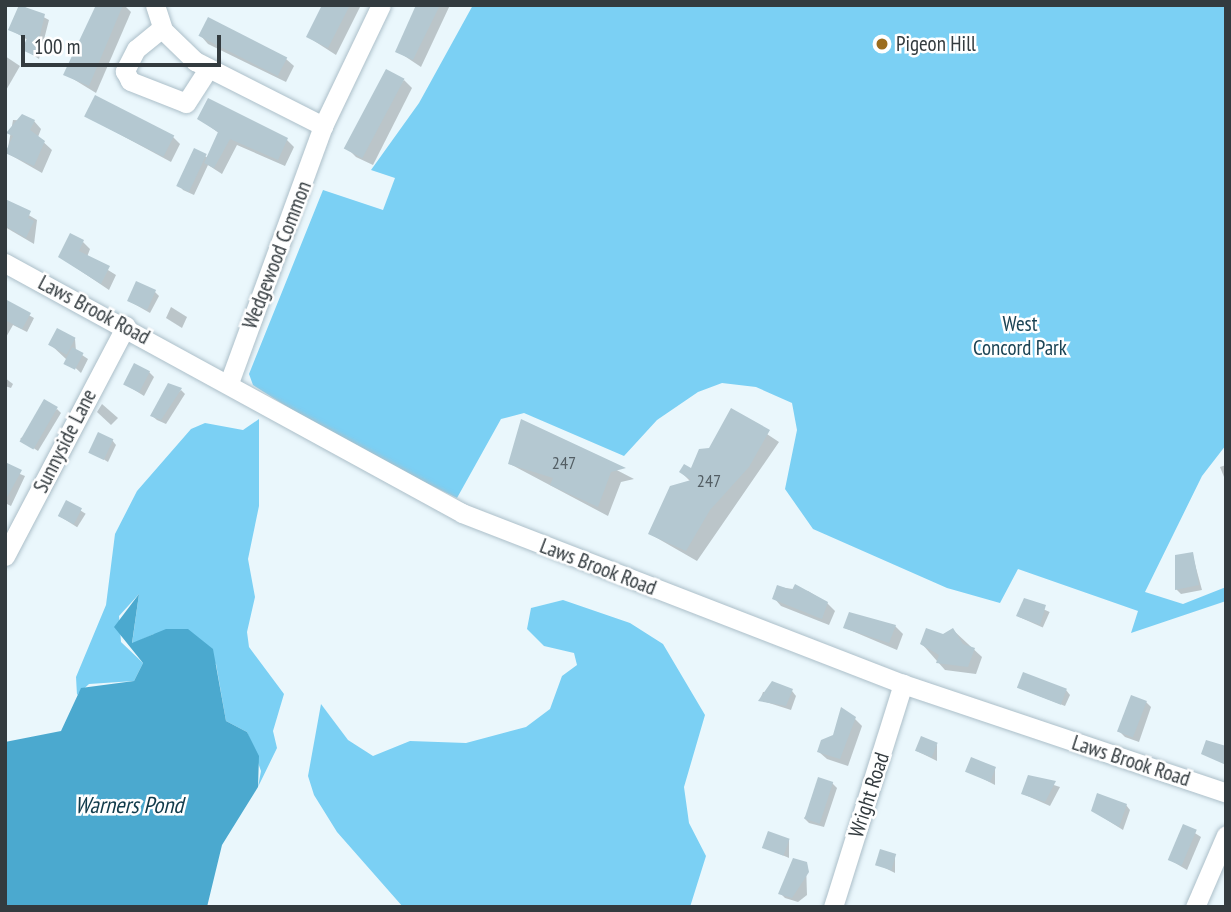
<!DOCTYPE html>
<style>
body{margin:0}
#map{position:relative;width:1231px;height:912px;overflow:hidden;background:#eaf7fc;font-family:"PT Sans Narrow",sans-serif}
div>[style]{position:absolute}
.green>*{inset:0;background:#7bd0f4}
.water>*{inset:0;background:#4ba9cf}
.shadow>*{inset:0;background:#0003;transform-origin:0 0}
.building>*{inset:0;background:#b4c8d1;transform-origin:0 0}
.roads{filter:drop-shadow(0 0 2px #acbfc9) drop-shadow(0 0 2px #acbfc9)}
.minor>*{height:19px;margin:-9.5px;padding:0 9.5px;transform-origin:9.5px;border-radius:9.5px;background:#fff}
.dots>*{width:19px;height:19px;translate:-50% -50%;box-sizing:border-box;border:4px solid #fff;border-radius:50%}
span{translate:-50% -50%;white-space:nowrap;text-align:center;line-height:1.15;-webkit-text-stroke:5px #fff;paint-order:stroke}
.number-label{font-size:18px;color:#535e64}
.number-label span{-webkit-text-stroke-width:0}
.poi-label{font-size:21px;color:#333b3f}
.left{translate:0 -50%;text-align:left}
.street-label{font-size:21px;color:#333b3f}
.park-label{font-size:21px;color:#1b4455}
.water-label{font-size:23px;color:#103b4b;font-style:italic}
.frame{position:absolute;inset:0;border:7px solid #333b3f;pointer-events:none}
.scale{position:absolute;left:21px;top:35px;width:200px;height:32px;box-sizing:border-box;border:4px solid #333b3f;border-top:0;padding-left:9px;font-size:21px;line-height:24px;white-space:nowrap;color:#333b3f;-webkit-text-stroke:5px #fff;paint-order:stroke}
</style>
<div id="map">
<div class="green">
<i style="clip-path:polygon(473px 5px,1226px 5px,1226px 445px,1202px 476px,1145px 592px,1183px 604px,1226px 587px,1226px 601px,1131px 633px,1138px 611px,1018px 569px,1000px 603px,947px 588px,813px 529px,785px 489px,797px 430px,792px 403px,756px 387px,722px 383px,698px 392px,657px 420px,624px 456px,524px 413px,501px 419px,457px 498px,343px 442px,253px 385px,249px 374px,323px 190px,383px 210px,395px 178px,371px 170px,419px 103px)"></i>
<i style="clip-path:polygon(259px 419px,259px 506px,248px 559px,255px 597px,247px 632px,249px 647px,284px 694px,273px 731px,277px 748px,258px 787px,261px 771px,247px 732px,226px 721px,216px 664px,154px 634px,132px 644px,139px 594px,119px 616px,121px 642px,143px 663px,134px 681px,89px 684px,77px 695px,76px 677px,106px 605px,115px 534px,137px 491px,191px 429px,205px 423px,243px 430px)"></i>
<i style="clip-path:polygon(563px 600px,630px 623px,663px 644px,705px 715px,684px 787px,689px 823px,706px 856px,690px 907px,403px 907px,337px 832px,314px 795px,308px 776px,321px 704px,348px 740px,373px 756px,410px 741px,466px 743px,526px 727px,550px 709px,562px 676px,577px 665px,574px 653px,544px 646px,527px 629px,531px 608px)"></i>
</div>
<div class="water">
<i style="clip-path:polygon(139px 594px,132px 643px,166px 629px,188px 629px,213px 649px,226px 721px,247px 732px,259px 756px,258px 787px,222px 845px,207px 907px,5px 907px,5px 742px,61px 731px,81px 688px,134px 681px,143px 663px,114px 627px)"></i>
</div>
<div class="shadow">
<i style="clip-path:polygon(21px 5px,49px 20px,39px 59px,24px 49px,28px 40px,11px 30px)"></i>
<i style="clip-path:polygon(98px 5px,124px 5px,131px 12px,96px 93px,65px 74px)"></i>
<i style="clip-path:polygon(324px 5px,361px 5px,336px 55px,308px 37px)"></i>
<i style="clip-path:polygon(420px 5px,450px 5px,421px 67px,397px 51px)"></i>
<i style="clip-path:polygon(209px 20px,286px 59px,294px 66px,286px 82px,208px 44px,201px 36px)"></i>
<i style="clip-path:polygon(5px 56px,20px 66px,5px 92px)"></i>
<i style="clip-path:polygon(404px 80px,412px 88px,373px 165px,356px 157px,348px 149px)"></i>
<i style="clip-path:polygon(209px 101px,287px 140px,294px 147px,285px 166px,237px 145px,222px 174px,208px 165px,194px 195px,183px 190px,179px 185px,195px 150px,208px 158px,220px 134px,200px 119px)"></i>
<i style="clip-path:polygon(86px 116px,173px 137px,180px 144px,171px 162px)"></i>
<i style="clip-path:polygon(13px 120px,34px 121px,41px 129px,38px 137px,52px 150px,42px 173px,7px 153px)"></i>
<i style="clip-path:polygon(5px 201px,37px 220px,34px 244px,5px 227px)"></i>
<i style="clip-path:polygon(83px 242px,90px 249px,87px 257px,116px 275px,109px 290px,60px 257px)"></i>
<i style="clip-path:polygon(155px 292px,159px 296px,150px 313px,129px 301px)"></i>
<i style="clip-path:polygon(5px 302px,34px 318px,27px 332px,13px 325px,5px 339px)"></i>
<i style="clip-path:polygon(171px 307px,187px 317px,182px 328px,166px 318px)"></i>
<i style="clip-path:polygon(75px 339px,76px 351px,88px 359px,81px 373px,51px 345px)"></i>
<i style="clip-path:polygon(149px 372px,154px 377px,144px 396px,125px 384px)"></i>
<i style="clip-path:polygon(5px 378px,13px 384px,11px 388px,5px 386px)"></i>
<i style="clip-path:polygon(181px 390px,185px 394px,166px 424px,157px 420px,152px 416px)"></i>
<i style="clip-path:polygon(102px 404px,118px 418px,111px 425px,97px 412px)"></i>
<i style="clip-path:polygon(57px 409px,61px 413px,38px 451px,20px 439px)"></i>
<i style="clip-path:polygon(731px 410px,779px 442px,697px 561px,650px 534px,691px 482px,681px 472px,691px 471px,710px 449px)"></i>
<i style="clip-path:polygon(522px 421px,634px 479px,621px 482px,608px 516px,510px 464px)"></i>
<i style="clip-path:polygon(112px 440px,116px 445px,108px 462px,92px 452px)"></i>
<i style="clip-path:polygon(1226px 465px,1226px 482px,1220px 467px)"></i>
<i style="clip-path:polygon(5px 468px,25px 476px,11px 506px,5px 503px)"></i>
<i style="left:67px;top:502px;width:22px;height:16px;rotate:32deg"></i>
<i style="clip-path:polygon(1192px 553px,1202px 590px,1181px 594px,1176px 589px)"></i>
<i style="clip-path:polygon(778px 587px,808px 591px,827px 603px,835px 611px,829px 625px,781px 606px,774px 598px)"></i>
<i style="left:1025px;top:601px;width:27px;height:17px;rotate:24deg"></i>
<i style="clip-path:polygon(895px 626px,903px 634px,897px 650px,845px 628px)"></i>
<i style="clip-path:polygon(953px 630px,982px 657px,976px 674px,945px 670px,922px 644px)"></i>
<i style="clip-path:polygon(1019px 688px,1066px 690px,1070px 695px,1065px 706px)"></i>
<i style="clip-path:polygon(792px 691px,796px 696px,791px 710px,760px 700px,763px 692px)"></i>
<i style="clip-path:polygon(1146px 702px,1151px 707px,1139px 742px,1125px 737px,1120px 732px)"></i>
<i style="clip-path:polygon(855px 719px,862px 726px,848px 766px,827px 759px,819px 752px)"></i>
<i style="clip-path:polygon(937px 745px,937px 761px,917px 751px)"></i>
<i style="clip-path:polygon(995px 769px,995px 785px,968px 771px)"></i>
<i style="clip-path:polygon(1029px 777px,1060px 787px,1050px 806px,1023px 794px)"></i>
<i style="clip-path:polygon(832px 783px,837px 788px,824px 827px,809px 823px,804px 818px)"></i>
<i style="clip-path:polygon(1126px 805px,1130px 810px,1123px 830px,1093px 811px)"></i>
<i style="clip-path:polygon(1184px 826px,1201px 837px,1187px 870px,1170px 860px)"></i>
<i style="clip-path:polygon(789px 840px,789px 858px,764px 847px)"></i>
<i style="clip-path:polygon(895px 855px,895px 873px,877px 864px)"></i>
<i style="clip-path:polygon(806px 864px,807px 895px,798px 902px,785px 898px,780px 893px)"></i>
</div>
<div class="building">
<i style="clip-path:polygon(19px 5px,45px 14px,35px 56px,22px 50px,27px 38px,8px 30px)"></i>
<i style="clip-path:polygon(96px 5px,123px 5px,89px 86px,63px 75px)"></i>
<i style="clip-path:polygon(322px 5px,350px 5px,328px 48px,306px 37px)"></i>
<i style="clip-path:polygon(416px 5px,440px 5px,413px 60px,395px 52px)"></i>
<i style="left:208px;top:17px;width:89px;height:21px;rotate:27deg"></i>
<i style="left:386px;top:69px;width:21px;height:90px;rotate:28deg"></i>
<i style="left:95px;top:95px;width:89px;height:24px;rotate:27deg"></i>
<i style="clip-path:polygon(208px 98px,288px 138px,278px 160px,230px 139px,214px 168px,204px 163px,218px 132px,197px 119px)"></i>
<i style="clip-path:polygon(22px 114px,35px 120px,30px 130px,45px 141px,34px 166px,5px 153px,13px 136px,6px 133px)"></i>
<i style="left:194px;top:148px;width:14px;height:42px;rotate:25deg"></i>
<i style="clip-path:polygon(5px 199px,31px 211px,28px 218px,34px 221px,26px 238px,5px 226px)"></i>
<i style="clip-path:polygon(70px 233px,84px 240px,79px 251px,110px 266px,101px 284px,58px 257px)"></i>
<i style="left:136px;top:281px;width:22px;height:22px;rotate:24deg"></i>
<i style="clip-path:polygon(5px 299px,31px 313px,22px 329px,5px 320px)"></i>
<i style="left:57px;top:328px;width:21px;height:19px;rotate:28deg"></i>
<i style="left:72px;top:347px;width:13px;height:19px;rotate:27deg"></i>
<i style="left:134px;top:363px;width:18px;height:24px;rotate:27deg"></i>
<i style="clip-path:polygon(168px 383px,182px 388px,161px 420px,150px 416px)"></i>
<i style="left:44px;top:399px;width:16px;height:49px;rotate:30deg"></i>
<i style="clip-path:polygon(731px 408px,770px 430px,749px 467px,710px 510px,686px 551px,648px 534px,670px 486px,691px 480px,679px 472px,684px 464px,691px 468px,699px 449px,709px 448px)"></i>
<i style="clip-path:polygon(521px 419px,626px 468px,611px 472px,598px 507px,550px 485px,553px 478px,508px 464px)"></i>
<i style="left:98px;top:432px;width:17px;height:23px;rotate:25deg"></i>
<i style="clip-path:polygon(5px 462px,22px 470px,5px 501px)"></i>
<i style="left:66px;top:500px;width:18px;height:18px;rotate:27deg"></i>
<i style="clip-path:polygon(1193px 552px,1199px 585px,1175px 590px,1175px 555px)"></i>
<i style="clip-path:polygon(795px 584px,828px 602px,822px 619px,772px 599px,777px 585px,792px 590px)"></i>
<i style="clip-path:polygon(1024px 598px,1046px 605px,1040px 625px,1016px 616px)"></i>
<i style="clip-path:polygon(849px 612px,896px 625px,889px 643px,843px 628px)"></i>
<i style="clip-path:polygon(926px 628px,943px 634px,953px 628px,963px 644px,975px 648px,968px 667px,936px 663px,939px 655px,920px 644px)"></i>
<i style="left:1023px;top:672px;width:47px;height:17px;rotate:21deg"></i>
<i style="clip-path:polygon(772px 681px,793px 689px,786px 706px,758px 701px)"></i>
<i style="left:1131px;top:695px;width:17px;height:39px;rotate:21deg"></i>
<i style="clip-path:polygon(841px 707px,856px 717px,840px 759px,817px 752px,821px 740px,833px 735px)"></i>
<i style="left:921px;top:736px;width:18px;height:16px;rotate:22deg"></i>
<i style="clip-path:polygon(1206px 740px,1226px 746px,1226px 765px,1201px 754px)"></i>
<i style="left:971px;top:757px;width:27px;height:16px;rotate:22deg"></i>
<i style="clip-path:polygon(1028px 775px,1056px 781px,1045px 802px,1021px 794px)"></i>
<i style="left:818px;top:777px;width:16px;height:44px;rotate:18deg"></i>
<i style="clip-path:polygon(1097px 793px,1127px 804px,1119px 827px,1091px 811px)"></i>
<i style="left:1183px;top:824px;width:15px;height:39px;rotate:23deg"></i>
<i style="left:768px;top:831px;width:23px;height:18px;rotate:20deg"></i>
<i style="left:880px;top:849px;width:17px;height:17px;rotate:17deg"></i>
<i style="clip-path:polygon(793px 858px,807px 862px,809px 872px,792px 898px,778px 894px)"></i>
</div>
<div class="roads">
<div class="minor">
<i style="left:155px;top:5px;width:26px;rotate:72deg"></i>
<i style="left:163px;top:30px;width:45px;rotate:44.1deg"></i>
<i style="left:195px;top:61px;width:144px;rotate:26.9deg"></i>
<i style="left:323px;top:126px;width:274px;rotate:110.1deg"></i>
<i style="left:162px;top:28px;width:33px;rotate:141deg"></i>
<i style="left:136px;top:49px;width:25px;rotate:117deg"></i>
<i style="left:125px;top:71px;width:11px;rotate:63deg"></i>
<i style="left:130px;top:81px;width:60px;rotate:21.4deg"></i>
<i style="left:186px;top:103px;width:40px;rotate:-57.1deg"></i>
<i style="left:323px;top:126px;width:134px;rotate:-64.4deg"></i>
<i style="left:5px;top:263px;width:521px;rotate:28.68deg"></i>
<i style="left:462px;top:513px;width:473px;rotate:21.2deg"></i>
<i style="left:903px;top:684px;width:341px;rotate:18.6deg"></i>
<i style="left:5px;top:556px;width:260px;rotate:-62.3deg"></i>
<i style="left:833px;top:907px;width:234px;rotate:-72.6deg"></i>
<i style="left:1195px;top:907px;width:78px;rotate:-66.7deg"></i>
</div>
</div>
<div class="dots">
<i style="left:882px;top:44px;background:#9b6c1e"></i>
</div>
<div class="number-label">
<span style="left:564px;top:463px">247</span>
<span style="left:709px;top:481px">247</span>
</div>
<div class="poi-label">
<span class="left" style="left:896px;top:44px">Pigeon Hill</span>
</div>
<div class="street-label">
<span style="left:277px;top:255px;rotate:-69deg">Wedgewood Common</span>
<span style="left:94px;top:310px;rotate:28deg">Laws Brook Road</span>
<span style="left:65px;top:441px;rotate:-63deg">Sunnyside Lane</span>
<span style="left:598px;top:567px;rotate:21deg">Laws Brook Road</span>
<span style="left:1131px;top:761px;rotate:18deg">Laws Brook Road</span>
<span style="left:869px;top:795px;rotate:-72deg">Wright Road</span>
</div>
<div class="park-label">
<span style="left:1020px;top:336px">West<br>Concord Park</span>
</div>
<div class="water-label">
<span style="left:129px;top:805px">Warners Pond</span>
</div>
<div class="frame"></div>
<div class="scale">100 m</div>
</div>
